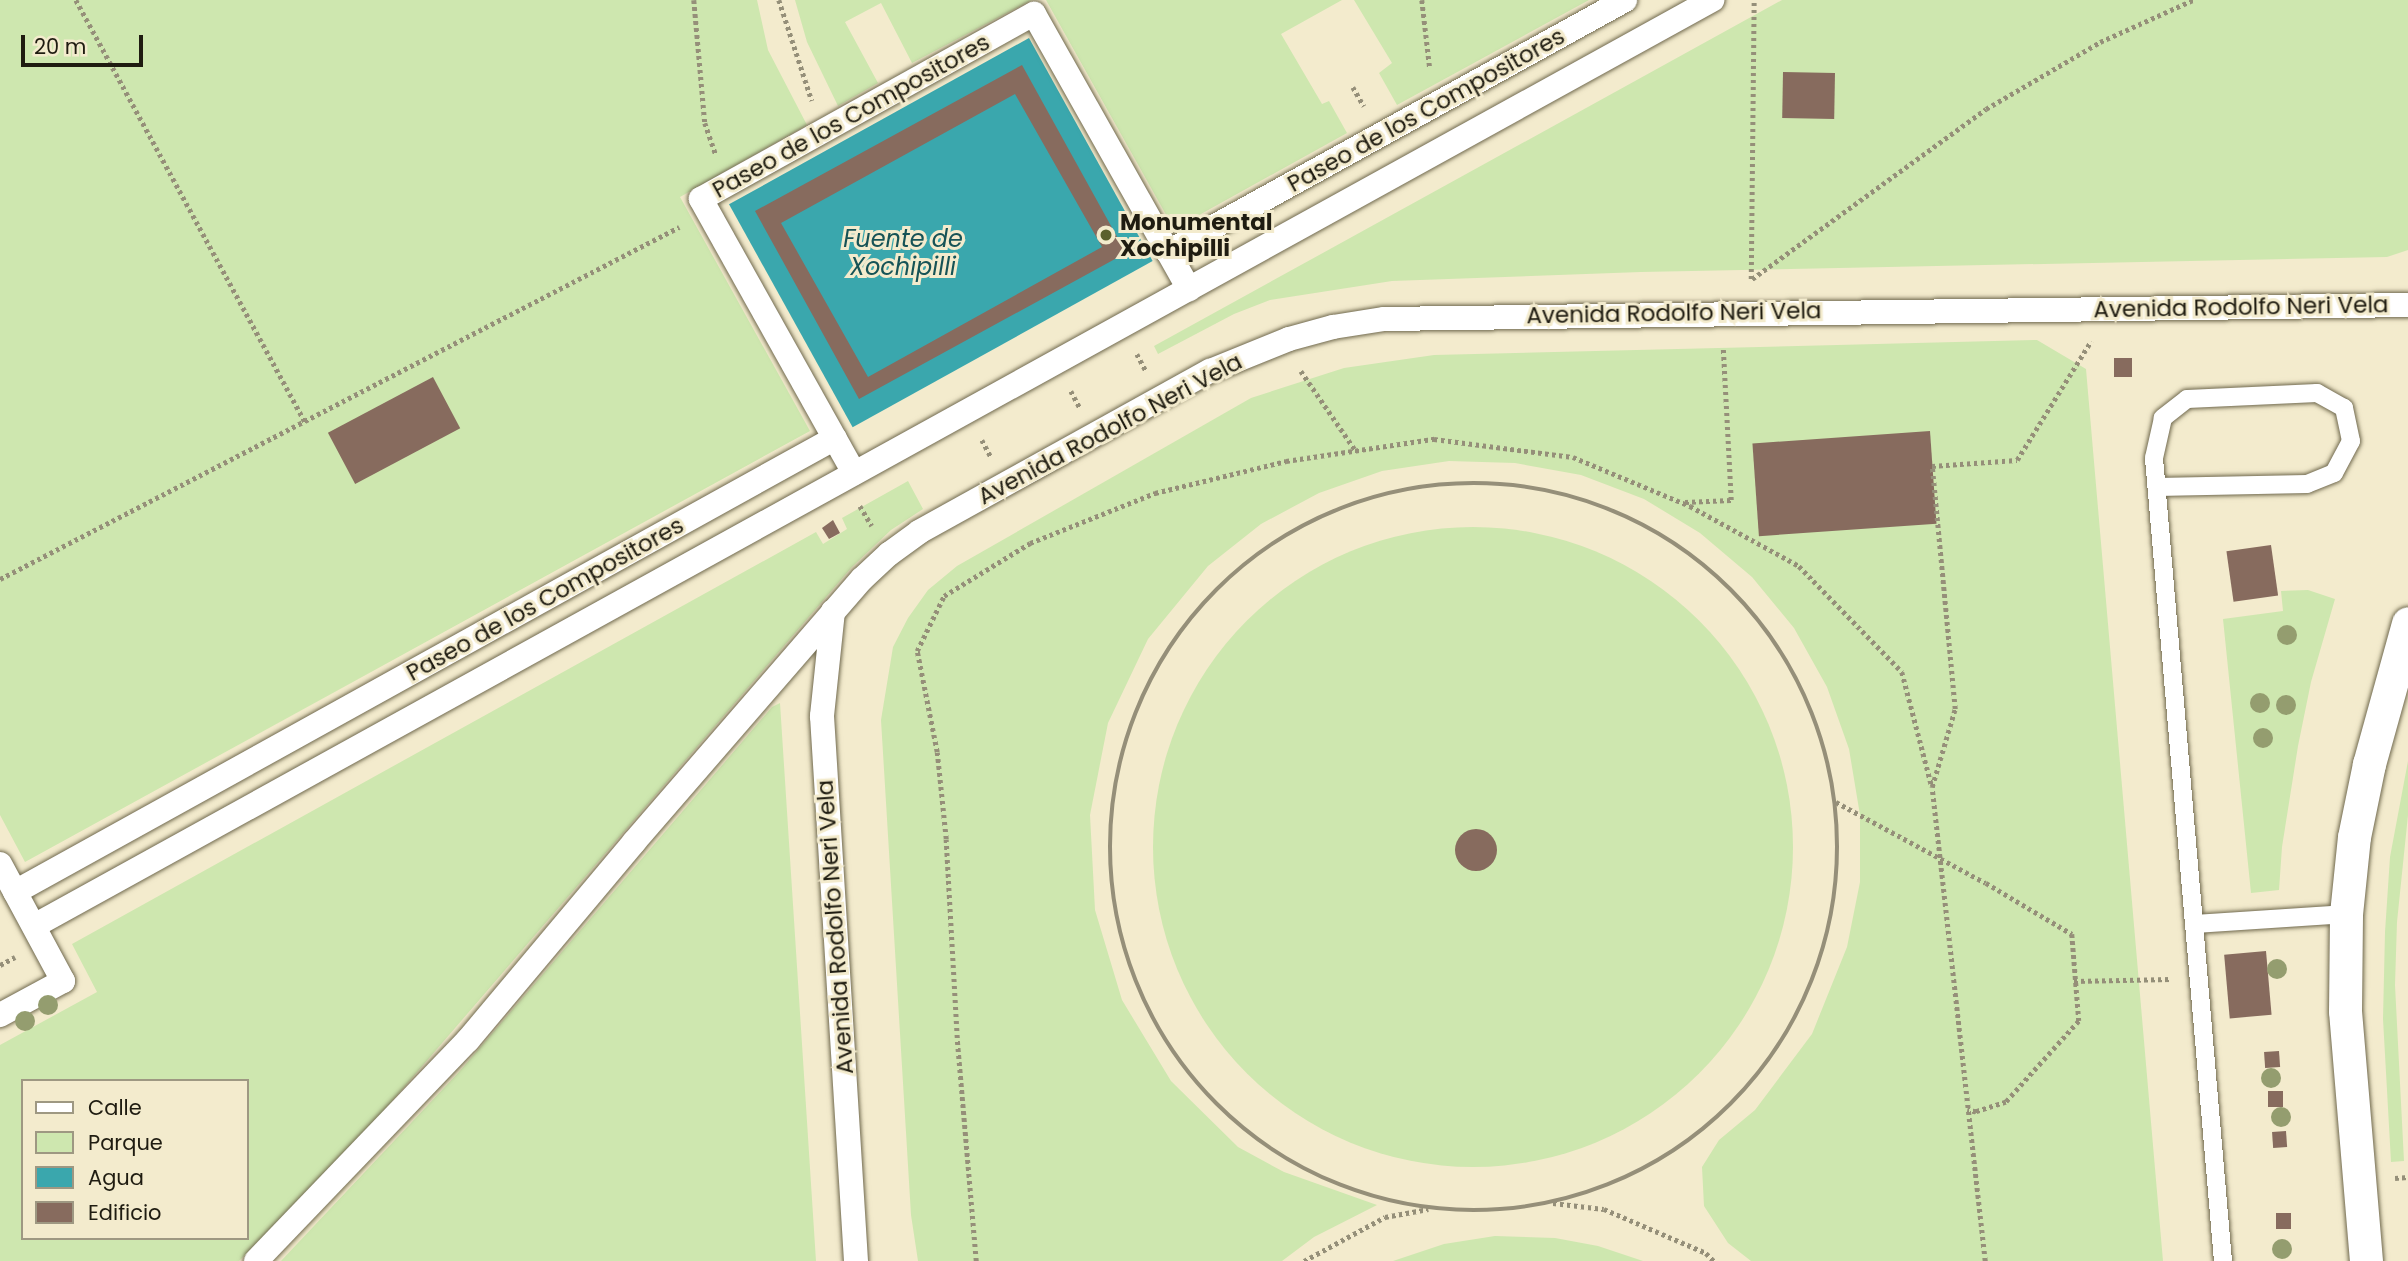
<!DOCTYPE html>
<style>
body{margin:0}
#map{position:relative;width:2408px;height:1261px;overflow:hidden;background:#f3ebcd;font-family:Poppins,sans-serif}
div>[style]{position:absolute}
.green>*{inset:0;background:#cee7af}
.round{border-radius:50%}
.water>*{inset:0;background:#3aa7ad;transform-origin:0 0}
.building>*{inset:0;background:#876b5e;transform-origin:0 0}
.path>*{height:4.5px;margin-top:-2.25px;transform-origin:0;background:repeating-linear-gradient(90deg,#958f79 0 3.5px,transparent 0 7px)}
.path>.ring{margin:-2.25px;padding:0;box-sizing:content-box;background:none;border:4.5px solid #958f79;border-radius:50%}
.roads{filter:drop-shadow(0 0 2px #70694e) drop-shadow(0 0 2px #70694e)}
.service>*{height:18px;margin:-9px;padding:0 9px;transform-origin:9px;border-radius:9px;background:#fff}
.pedestrian>*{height:24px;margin:-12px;padding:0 12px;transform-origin:12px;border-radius:12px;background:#fff}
.minor>*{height:33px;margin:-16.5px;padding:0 16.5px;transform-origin:16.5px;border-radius:16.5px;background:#fff}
.trees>*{width:20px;height:20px;margin:-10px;border-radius:50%;background:#949d6f}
.dots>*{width:19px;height:19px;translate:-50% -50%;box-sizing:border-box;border:4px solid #f3ebcd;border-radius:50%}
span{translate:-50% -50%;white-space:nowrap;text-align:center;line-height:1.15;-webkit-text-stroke:6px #f3ebcd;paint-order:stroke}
.street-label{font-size:23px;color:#1f1c11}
.poi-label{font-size:23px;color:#1f1c11;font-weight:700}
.left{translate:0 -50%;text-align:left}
.water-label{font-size:24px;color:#165356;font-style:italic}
.legend{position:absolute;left:21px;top:1079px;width:228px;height:161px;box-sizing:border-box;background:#f3ebcd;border:2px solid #9e9882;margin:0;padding:9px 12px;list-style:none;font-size:21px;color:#1f1c11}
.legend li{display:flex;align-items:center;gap:14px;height:35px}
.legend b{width:35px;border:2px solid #9e9882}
.scale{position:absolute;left:21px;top:35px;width:122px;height:32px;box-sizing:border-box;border:4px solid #1f1c11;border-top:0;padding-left:9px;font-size:21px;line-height:24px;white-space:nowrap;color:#1f1c11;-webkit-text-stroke:5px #f3ebcd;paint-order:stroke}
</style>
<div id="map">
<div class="green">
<i style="clip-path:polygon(0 0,757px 0,768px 50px,807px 125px,680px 197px,810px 431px,25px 862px,0 815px)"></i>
<i style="clip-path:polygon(795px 0,1032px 0,912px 63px,881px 3px,845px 22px,878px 83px,838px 106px,807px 42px)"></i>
<i style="clip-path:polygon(1046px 0,1342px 0,1281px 34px,1322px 104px,1329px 101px,1347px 133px,1174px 229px)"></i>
<i style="clip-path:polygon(1354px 0,1589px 0,1397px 105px,1379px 73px,1392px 63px)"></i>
<i style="clip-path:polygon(1782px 0,2408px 0,2408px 250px,2387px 257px,1641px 272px,1392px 281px,1270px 300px,1234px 314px,1158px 354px,1154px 346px)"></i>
<i style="clip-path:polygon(2037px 340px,2086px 369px,2163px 1261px,1751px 1261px,1728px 1243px,1704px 1206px,1702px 1167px,1719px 1140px,1755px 1110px,1812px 1034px,1847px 947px,1860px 882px,1860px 815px,1849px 749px,1827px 687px,1794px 628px,1752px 577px,1700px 533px,1644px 499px,1581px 475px,1515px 463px,1449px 461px,1382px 471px,1319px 493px,1261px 524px,1208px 566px,1148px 639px,1108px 723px,1090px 815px,1095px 910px,1122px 1000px,1171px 1081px,1238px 1147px,1284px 1172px,1377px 1205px,1314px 1237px,1282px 1261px,918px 1261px,911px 1215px,881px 720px,893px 647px,908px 618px,928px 590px,957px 566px,1251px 398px,1344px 368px,1434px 355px)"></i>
<i style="clip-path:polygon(evenodd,908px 481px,923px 509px,891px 530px,852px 567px,344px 1157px,239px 1261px,0 1261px,0 1045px,97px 992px,72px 944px,816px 532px,823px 544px,847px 529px,842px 518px,908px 481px,23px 1081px,247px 1081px,247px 1238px,23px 1238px,23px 1081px)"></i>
<i class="round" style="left:1153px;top:527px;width:640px;height:640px"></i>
<i style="clip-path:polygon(2308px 590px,2335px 599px,2311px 682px,2298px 746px,2282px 847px,2279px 890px,2251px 893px,2223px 619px,2283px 611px,2281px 591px)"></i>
<i style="clip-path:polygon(780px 703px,816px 1261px,281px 1261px,459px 1072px,772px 707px)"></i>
<i style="clip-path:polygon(2408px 761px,2408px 815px,2397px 922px,2395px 985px,2404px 1161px,2391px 1162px,2383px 1019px,2385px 932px,2390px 857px)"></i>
<i style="clip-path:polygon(1495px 1236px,1555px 1238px,1598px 1246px,1643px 1261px,1393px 1261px,1444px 1244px)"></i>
</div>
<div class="water">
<i style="left:1029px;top:38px;width:255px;height:343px;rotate:61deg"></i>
</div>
<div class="building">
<i style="clip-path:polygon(evenodd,1022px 65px,1126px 253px,859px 399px,755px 211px,1022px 65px,1015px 94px,1102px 247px,868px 377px,781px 223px,1015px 94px)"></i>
<i style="left:1783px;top:72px;width:52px;height:46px;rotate:1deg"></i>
<i style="left:2132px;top:358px;width:19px;height:18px;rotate:90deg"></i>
<i style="left:433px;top:377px;width:58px;height:119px;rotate:62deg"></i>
<i style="left:1930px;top:431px;width:93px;height:178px;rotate:86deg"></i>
<i style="clip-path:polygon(833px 520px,840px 533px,829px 539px,822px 528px)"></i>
<i style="left:2271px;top:545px;width:51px;height:45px;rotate:82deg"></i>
<i class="round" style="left:1455px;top:829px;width:42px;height:42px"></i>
<i style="left:2266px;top:951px;width:64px;height:42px;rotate:85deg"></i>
<i style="left:2279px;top:1051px;width:16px;height:15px;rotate:86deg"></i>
<i style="left:2283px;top:1091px;width:16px;height:15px;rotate:90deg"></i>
<i style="left:2286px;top:1131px;width:16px;height:14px;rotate:86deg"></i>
<i style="left:2291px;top:1213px;width:16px;height:15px;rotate:90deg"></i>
</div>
<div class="path">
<i style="left:76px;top:0;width:480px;rotate:61.5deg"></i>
<i style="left:694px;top:0;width:123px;rotate:84.9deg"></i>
<i style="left:705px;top:123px;width:34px;rotate:71deg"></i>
<i style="left:779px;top:0;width:106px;rotate:71.9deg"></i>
<i style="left:1422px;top:0;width:69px;rotate:83.4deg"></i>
<i style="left:1353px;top:87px;width:22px;rotate:60deg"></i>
<i style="left:1751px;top:279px;width:279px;rotate:-89.4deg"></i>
<i style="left:1752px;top:279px;width:289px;rotate:-36deg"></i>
<i style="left:1986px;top:109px;width:132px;rotate:-30.4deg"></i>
<i style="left:2100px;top:42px;width:102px;rotate:-24.3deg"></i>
<i style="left:1137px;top:354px;width:19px;rotate:62deg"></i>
<i style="left:1301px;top:371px;width:97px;rotate:55.5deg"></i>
<i style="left:1071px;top:391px;width:19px;rotate:62deg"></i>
<i style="left:982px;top:440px;width:19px;rotate:62deg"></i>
<i class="ring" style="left:1110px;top:483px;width:723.5px;height:723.5px"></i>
<i style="left:1685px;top:502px;width:46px;rotate:-2.5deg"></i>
<i style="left:1731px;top:500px;width:152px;rotate:-93deg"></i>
<i style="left:860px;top:506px;width:23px;rotate:59deg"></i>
<i style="left:0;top:579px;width:765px;rotate:-27.4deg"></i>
<i style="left:1836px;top:802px;width:170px;rotate:28.4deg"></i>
<i style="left:1986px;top:883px;width:100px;rotate:30.7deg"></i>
<i style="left:2072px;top:934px;width:87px;rotate:85.4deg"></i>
<i style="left:2079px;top:1021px;width:109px;rotate:132deg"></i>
<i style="left:2006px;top:1102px;width:32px;rotate:162deg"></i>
<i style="left:1976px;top:1112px;width:9px;rotate:-167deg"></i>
<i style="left:0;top:965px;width:17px;rotate:-28deg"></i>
<i style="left:2074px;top:981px;width:97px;rotate:-1.2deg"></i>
<i style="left:2395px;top:1178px;width:13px;rotate:-4deg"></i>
<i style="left:1553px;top:1203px;width:51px;rotate:6.7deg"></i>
<i style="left:1604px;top:1209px;width:111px;rotate:23.3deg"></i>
<i style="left:1706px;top:1253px;width:11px;rotate:45deg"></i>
<i style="left:976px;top:1261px;width:224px;rotate:-94.9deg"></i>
<i style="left:957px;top:1038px;width:199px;rotate:-93.2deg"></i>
<i style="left:946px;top:839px;width:87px;rotate:-95.9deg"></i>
<i style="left:937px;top:752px;width:103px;rotate:-101.2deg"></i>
<i style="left:917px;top:651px;width:61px;rotate:-63.9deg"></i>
<i style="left:944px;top:596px;width:101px;rotate:-31.6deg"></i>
<i style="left:1030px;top:543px;width:135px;rotate:-21.8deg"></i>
<i style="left:1155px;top:493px;width:135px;rotate:-13.7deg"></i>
<i style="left:1286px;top:461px;width:150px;rotate:-8.5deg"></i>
<i style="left:1434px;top:439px;width:140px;rotate:7.4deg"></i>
<i style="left:1573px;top:457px;width:127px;rotate:22.7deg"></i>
<i style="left:1690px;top:506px;width:124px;rotate:28.8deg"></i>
<i style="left:1799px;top:566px;width:148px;rotate:45.8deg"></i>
<i style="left:1902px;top:672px;width:119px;rotate:75.4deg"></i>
<i style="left:1304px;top:1261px;width:92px;rotate:-28.5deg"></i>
<i style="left:1385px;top:1217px;width:44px;rotate:-10.5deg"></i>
<i style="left:1985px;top:1261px;width:477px;rotate:-96.4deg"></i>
<i style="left:1932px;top:787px;width:81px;rotate:-73.6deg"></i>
<i style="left:1955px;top:709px;width:244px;rotate:-95.4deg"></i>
<i style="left:1932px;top:466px;width:85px;rotate:-4deg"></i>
<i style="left:2017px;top:460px;width:140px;rotate:-58.1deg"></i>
</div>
<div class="roads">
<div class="service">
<i style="left:2157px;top:487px;width:150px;rotate:-1.1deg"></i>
<i style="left:2307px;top:484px;width:29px;rotate:-22deg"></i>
<i style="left:2334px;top:473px;width:36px;rotate:-62deg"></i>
<i style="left:2351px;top:441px;width:34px;rotate:-102deg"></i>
<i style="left:2344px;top:408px;width:31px;rotate:-151deg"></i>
<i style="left:2317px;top:393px;width:130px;rotate:177.4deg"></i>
<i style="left:2187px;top:399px;width:31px;rotate:142deg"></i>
<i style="left:2163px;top:418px;width:41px;rotate:102.7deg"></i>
<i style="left:2154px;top:458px;width:806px;rotate:85.09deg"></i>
<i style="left:2196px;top:924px;width:150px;rotate:-3.8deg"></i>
</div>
<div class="pedestrian">
<i style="left:1168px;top:252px;width:522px;rotate:-28.87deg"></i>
<i style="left:854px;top:473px;width:314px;rotate:-119.2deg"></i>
<i style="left:701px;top:199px;width:381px;rotate:-29.1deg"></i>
<i style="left:1034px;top:14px;width:316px;rotate:60.6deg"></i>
<i style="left:833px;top:611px;width:106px;rotate:96deg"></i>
<i style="left:822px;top:716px;width:546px;rotate:86.43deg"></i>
<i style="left:0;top:864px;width:133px;rotate:61.7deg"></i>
<i style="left:63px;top:981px;width:72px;rotate:151.6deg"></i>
<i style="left:15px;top:892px;width:937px;rotate:-28.97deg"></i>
<i style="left:34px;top:926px;width:1917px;rotate:-28.89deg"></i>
<i style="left:256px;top:1261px;width:306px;rotate:-46.2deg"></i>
<i style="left:468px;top:1040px;width:258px;rotate:-50deg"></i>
<i style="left:634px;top:842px;width:348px;rotate:-49.1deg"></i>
<i style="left:862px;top:579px;width:37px;rotate:-43deg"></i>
<i style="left:889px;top:554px;width:37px;rotate:-36deg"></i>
<i style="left:919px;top:532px;width:333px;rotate:-29deg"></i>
<i style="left:1210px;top:371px;width:85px;rotate:-22.1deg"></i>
<i style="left:1289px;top:339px;width:46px;rotate:-15.3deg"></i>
<i style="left:1333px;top:327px;width:52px;rotate:-8.9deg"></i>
<i style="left:1384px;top:319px;width:1024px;rotate:-0.78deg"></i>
</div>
<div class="minor">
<i style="left:2366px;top:1261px;width:251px;rotate:-94.8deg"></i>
<i style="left:2345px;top:1011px;width:97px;rotate:-89.4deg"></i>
<i style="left:2346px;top:914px;width:77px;rotate:-84.1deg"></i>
<i style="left:2354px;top:837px;width:75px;rotate:-78.4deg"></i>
<i style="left:2369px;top:764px;width:146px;rotate:-74.5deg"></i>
</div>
</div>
<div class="trees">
<i style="left:2287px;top:635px"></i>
<i style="left:2260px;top:703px"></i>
<i style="left:2286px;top:705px"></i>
<i style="left:2263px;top:738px"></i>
<i style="left:2277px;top:969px"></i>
<i style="left:48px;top:1005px"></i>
<i style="left:25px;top:1021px"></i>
<i style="left:2271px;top:1078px"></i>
<i style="left:2281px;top:1117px"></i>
<i style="left:2282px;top:1249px"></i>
</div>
<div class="dots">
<i style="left:1106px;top:235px;background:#5b602d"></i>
</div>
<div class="street-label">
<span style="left:1426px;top:110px;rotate:-29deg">Paseo de los Compositores</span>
<span style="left:851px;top:116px;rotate:-29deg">Paseo de los Compositores</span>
<span style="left:2241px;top:307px;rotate:-1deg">Avenida Rodolfo Neri Vela</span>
<span style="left:1674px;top:313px;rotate:-1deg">Avenida Rodolfo Neri Vela</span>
<span style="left:1110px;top:429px;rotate:-28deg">Avenida Rodolfo Neri Vela</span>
<span style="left:545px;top:599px;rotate:-29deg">Paseo de los Compositores</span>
<span style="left:835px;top:927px;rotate:-94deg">Avenida Rodolfo Neri Vela</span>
</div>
<div class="poi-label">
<span class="left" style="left:1120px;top:235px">Monumental<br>Xochipilli</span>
</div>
<div class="water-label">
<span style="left:903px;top:253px">Fuente de<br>Xochipilli</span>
</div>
<ul class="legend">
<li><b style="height:9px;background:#fff"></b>Calle</li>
<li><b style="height:19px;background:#cee7af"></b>Parque</li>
<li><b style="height:19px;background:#3aa7ad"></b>Agua</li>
<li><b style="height:19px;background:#876b5e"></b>Edificio</li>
</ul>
<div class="scale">20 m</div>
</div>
